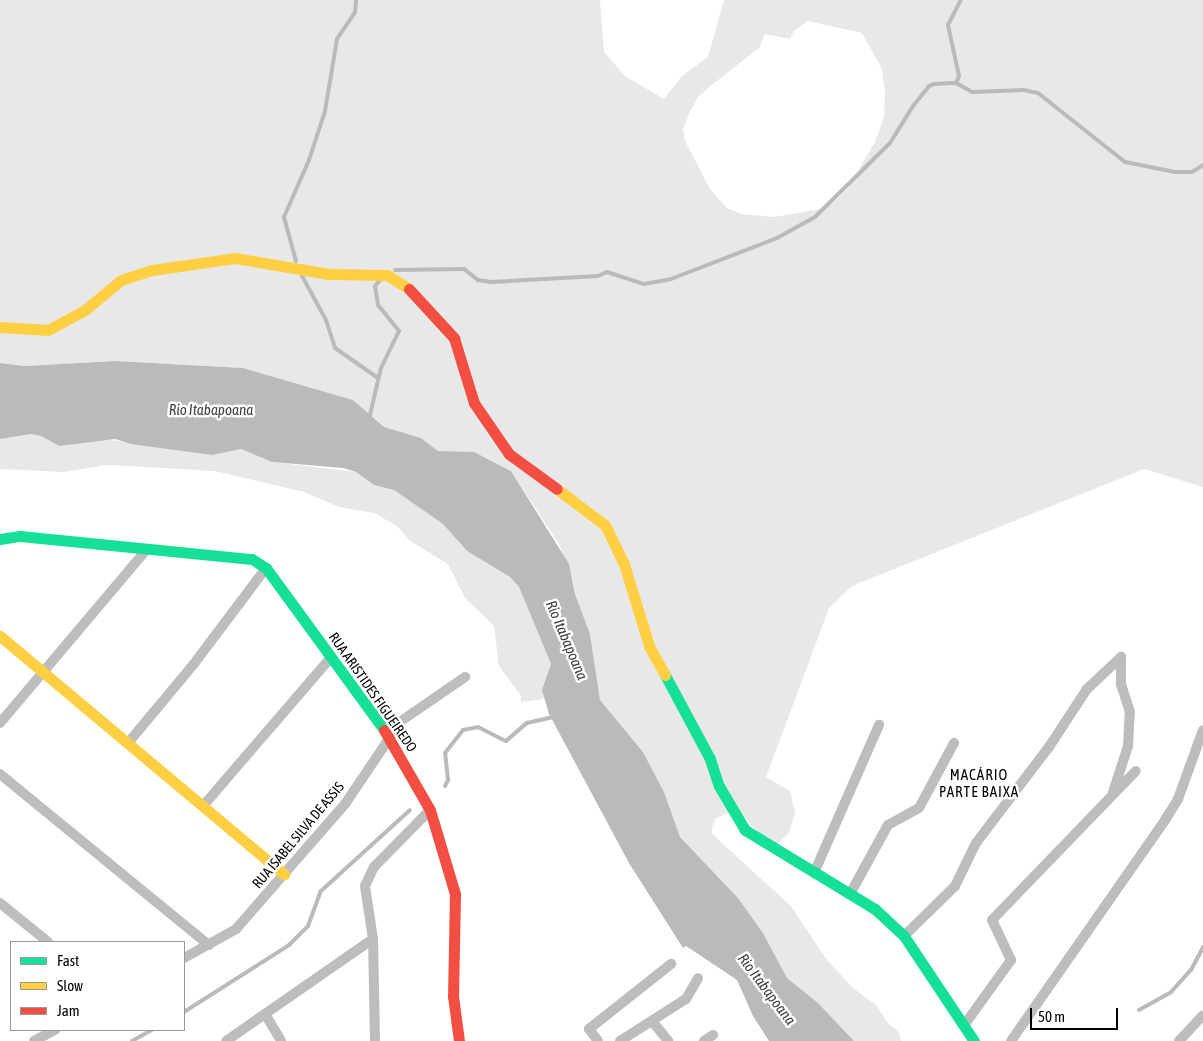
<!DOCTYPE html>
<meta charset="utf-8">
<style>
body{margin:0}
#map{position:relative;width:1203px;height:1041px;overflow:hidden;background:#fff;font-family:"Asap Condensed",sans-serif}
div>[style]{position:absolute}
.green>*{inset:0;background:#e8e8e8}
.water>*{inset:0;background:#bababa}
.stream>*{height:4px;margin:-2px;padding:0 2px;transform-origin:2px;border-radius:2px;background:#bababa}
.street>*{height:10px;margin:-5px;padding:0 5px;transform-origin:5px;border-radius:5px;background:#bdbdbd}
.fast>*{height:11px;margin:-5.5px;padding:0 5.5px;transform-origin:5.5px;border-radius:5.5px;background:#16e098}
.slow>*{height:11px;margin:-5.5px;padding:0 5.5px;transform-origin:5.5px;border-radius:5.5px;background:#ffcf43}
.jam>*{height:11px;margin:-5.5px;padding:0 5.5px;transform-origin:5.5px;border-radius:5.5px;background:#f24e42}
span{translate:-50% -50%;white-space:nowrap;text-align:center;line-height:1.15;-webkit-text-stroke:5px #fff;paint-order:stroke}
.street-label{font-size:14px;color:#000}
.water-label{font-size:15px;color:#3e3e3e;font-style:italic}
.neighbourhood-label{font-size:15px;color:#000;letter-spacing:1px}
.legend{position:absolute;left:10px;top:941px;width:175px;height:90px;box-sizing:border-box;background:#fff;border:1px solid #999;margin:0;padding:6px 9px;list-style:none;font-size:15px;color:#000}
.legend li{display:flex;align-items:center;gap:10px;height:25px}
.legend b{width:25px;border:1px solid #999}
.scale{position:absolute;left:1030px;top:1008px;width:88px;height:22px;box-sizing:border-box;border:2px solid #000;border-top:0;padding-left:6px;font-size:15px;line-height:18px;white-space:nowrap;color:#000;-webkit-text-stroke:4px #fff;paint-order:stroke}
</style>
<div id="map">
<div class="green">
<i style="clip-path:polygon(evenodd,0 0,600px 0,604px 52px,625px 76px,664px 99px,682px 76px,708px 57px,724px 0,1203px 0,1203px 487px,1144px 469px,852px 586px,829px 608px,766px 777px,790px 791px,795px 813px,789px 833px,772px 849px,743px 815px,734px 811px,716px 818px,712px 828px,712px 834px,791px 906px,827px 960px,853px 988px,876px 1005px,887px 1022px,899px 1032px,901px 1041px,854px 1041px,818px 1003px,787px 978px,763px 933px,738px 898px,680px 837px,664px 792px,643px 752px,600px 700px,590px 634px,575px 594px,573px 580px,559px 544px,511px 471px,485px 457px,438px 451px,421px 438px,384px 427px,353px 400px,243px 368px,115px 361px,25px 366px,0 363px,0 0,808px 21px,862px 33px,882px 69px,885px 92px,884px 117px,875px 142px,847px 190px,833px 203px,820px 209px,774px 217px,742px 214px,727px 208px,710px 189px,685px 141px,683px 129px,688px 116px,698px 97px,709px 87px,759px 48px,765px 34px,790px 39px,794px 31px,808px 21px)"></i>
<i style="clip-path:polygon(31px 434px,41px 436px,59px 446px,104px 439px,212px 455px,241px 449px,272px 462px,356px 472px,374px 485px,394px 490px,443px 524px,467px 551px,510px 577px,519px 587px,551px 664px,543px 699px,521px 702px,521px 696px,499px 666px,494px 626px,465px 598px,448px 564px,410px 541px,397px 526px,374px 513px,339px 507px,304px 492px,214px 471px,108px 465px,63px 472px,0 469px,0 439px)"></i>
</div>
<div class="water">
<i style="clip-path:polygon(115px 361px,243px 368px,353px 400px,384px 427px,421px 438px,438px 451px,474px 452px,511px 471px,569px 564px,575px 594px,590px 634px,600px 700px,643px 752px,664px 792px,680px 837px,738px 898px,763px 933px,787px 978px,818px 1003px,854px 1041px,769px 1041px,753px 1016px,737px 980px,686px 946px,683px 948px,629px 863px,549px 714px,542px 690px,551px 664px,519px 587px,510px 577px,467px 551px,443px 524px,394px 490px,374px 485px,356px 472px,343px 468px,272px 462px,241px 449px,212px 455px,131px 444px,115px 439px,59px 446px,41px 436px,31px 434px,0 439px,0 363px,25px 366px)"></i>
</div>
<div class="stream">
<i style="left:956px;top:83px;width:8px;rotate:-67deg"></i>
<i style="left:959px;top:76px;width:52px;rotate:-102.2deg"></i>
<i style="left:948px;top:25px;width:28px;rotate:-63deg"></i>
<i style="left:296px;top:261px;width:46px;rotate:-105.3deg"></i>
<i style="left:284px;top:217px;width:62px;rotate:-66.3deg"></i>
<i style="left:309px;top:160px;width:52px;rotate:-71.9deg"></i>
<i style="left:325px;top:111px;width:73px;rotate:-80.5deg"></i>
<i style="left:337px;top:39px;width:32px;rotate:-56deg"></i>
<i style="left:355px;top:12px;width:12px;rotate:-85deg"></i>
<i style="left:395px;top:270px;width:69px;rotate:-0.8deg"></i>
<i style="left:464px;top:269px;width:18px;rotate:38deg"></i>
<i style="left:478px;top:280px;width:13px;rotate:9deg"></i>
<i style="left:491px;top:282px;width:107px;rotate:-3.2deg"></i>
<i style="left:598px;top:276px;width:10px;rotate:-24deg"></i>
<i style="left:607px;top:272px;width:39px;rotate:18deg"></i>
<i style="left:644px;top:284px;width:27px;rotate:-10deg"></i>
<i style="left:671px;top:279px;width:114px;rotate:-21.1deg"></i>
<i style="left:777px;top:238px;width:43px;rotate:-28.9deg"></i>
<i style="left:815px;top:217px;width:105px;rotate:-44.6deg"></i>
<i style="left:890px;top:143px;width:44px;rotate:-58.1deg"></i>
<i style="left:913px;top:106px;width:26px;rotate:-51deg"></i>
<i style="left:929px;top:86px;width:5px;rotate:-22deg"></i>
<i style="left:934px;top:84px;width:22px;rotate:-3deg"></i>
<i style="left:956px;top:83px;width:18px;rotate:29deg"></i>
<i style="left:972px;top:92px;width:51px;rotate:-2.2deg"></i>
<i style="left:1023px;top:90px;width:15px;rotate:11deg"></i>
<i style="left:1038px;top:93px;width:111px;rotate:38.4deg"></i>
<i style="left:1125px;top:162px;width:51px;rotate:11.3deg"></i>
<i style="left:1175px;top:172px;width:17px"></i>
<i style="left:1192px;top:172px;width:13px;rotate:-32deg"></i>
<i style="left:301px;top:274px;width:52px;rotate:61.5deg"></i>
<i style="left:326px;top:320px;width:29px;rotate:72deg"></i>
<i style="left:335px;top:348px;width:52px;rotate:34.9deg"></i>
<i style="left:369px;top:419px;width:52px;rotate:-76.8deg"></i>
<i style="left:381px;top:368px;width:41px;rotate:-64.1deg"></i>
<i style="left:399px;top:331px;width:33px;rotate:-129deg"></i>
<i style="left:378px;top:305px;width:19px;rotate:-99deg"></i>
<i style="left:375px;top:286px;width:9px;rotate:-49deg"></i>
<i style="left:445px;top:786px;width:7px;rotate:-63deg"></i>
<i style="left:448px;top:780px;width:27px;rotate:-96deg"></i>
<i style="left:445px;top:753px;width:29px;rotate:-52deg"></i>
<i style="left:463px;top:730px;width:15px;rotate:-11deg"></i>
<i style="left:478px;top:727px;width:31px;rotate:27deg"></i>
<i style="left:506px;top:741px;width:28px;rotate:-41deg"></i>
<i style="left:527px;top:723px;width:28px;rotate:-13deg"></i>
<i style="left:1139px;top:1010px;width:37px;rotate:-29deg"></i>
<i style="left:1171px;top:992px;width:30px;rotate:-48deg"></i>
<i style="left:1191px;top:970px;width:26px;rotate:-62deg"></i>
<i style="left:184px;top:1012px;width:125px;rotate:-32.5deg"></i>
<i style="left:289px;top:945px;width:27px;rotate:-45deg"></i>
<i style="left:308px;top:926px;width:37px;rotate:-70deg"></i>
<i style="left:321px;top:891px;width:120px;rotate:-42.3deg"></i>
<i style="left:132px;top:1041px;width:23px;rotate:-29deg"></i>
</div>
<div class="street">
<i style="left:0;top:723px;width:228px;rotate:-49.8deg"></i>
<i style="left:128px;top:743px;width:102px;rotate:-50.2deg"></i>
<i style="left:193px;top:665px;width:121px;rotate:-53deg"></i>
<i style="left:0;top:774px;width:270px;rotate:39.3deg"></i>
<i style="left:1113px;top:792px;width:48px;rotate:-71.9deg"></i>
<i style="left:1128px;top:746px;width:34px;rotate:-87deg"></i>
<i style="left:1130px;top:712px;width:29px;rotate:-108deg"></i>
<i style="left:1121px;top:684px;width:27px;rotate:-90deg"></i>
<i style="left:203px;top:806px;width:196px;rotate:-49.3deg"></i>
<i style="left:814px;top:873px;width:162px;rotate:-66.3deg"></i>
<i style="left:850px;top:894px;width:79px;rotate:-61.2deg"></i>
<i style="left:888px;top:825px;width:35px;rotate:-29deg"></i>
<i style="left:919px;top:808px;width:74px;rotate:-61.7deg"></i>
<i style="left:0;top:903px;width:62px;rotate:39.1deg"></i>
<i style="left:904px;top:936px;width:71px;rotate:-44.4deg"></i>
<i style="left:955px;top:886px;width:48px;rotate:-64deg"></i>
<i style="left:976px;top:843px;width:121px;rotate:-52.8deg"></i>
<i style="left:1049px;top:747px;width:69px;rotate:-56.8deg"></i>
<i style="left:1087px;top:689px;width:47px;rotate:-43.3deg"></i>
<i style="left:184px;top:958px;width:60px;rotate:-29.1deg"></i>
<i style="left:236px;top:929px;width:166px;rotate:-48.9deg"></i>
<i style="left:345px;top:804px;width:100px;rotate:-56deg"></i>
<i style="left:401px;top:721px;width:78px;rotate:-34.5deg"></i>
<i style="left:265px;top:1014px;width:31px;rotate:59deg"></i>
<i style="left:652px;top:1021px;width:26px;rotate:51deg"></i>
<i style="left:965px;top:1024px;width:79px;rotate:-54.3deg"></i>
<i style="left:1011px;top:960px;width:44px;rotate:-115.4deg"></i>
<i style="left:992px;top:920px;width:207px;rotate:-46deg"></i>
<i style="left:34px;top:1041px;width:24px;rotate:-28deg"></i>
<i style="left:226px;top:1041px;width:179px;rotate:-34.8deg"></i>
<i style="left:375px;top:1041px;width:102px;rotate:-91.1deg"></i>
<i style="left:373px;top:939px;width:54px;rotate:-98.6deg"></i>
<i style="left:365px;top:886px;width:21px;rotate:-65deg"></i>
<i style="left:374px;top:867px;width:80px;rotate:-45.5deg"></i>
<i style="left:598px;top:1041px;width:15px;rotate:-127deg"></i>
<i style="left:589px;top:1029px;width:105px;rotate:-38.4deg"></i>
<i style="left:620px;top:1041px;width:78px;rotate:-32.5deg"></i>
<i style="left:686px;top:999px;width:24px;rotate:-60deg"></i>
<i style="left:704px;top:1041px;width:11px;rotate:-34deg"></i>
<i style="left:1011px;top:1041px;width:269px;rotate:-55.1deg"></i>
<i style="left:1165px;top:820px;width:25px;rotate:-58deg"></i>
<i style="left:1178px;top:799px;width:73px;rotate:-70.1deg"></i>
<i style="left:1179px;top:1041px;width:35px;rotate:-47deg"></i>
</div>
<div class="fast">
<i style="left:0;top:539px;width:20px;rotate:-9deg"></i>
<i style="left:20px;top:536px;width:233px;rotate:5.7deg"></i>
<i style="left:252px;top:559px;width:17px;rotate:33deg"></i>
<i style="left:266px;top:568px;width:200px;rotate:53.9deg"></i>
<i style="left:665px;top:675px;width:95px;rotate:61.8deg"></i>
<i style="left:710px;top:759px;width:28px;rotate:72deg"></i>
<i style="left:719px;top:786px;width:51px;rotate:59.4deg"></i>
<i style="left:745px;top:830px;width:152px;rotate:31.3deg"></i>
<i style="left:875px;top:909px;width:40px;rotate:43deg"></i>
<i style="left:904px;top:936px;width:126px;rotate:56.3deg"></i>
</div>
<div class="slow">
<i style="left:0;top:327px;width:48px;rotate:3.6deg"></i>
<i style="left:48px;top:330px;width:42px;rotate:-28.4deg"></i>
<i style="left:85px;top:310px;width:47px;rotate:-39.8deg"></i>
<i style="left:121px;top:280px;width:33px;rotate:-18deg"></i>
<i style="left:152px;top:270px;width:84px;rotate:-8.2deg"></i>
<i style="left:235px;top:258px;width:95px;rotate:9.7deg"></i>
<i style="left:329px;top:274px;width:58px;rotate:1deg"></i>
<i style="left:387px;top:275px;width:26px;rotate:32deg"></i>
<i style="left:557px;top:489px;width:60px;rotate:36.9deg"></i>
<i style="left:605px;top:525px;width:43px;rotate:64deg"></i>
<i style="left:624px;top:564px;width:86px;rotate:73deg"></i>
<i style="left:649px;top:646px;width:33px;rotate:61deg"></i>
<i style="left:0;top:636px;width:371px;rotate:40deg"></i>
</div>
<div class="jam">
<i style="left:409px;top:289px;width:67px;rotate:47.4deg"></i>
<i style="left:454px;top:338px;width:68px;rotate:72.9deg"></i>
<i style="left:474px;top:403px;width:62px;rotate:55.5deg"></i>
<i style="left:509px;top:454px;width:59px;rotate:36.1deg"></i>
<i style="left:384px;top:730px;width:92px;rotate:60.1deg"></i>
<i style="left:430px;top:810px;width:88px;rotate:73.4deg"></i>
<i style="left:455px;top:894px;width:102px;rotate:91.1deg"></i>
<i style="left:453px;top:996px;width:45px;rotate:82.4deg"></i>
</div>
<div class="street-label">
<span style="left:373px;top:692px;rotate:55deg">RUA ARISTIDES FIGUEIREDO</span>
<span style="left:298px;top:835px;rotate:-50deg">RUA ISABEL SILVA DE ASSIS</span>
</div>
<div class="water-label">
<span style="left:211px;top:410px">Rio Itabapoana</span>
<span style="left:567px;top:640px;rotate:67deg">Rio Itabapoana</span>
<span style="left:767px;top:989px;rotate:53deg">Rio Itabapoana</span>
</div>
<div class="neighbourhood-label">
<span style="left:979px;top:783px">MACÁRIO<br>PARTE BAIXA</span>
</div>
<ul class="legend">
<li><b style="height:6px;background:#16e098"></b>Fast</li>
<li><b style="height:6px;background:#ffcf43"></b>Slow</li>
<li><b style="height:6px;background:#f24e42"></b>Jam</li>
</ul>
<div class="scale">50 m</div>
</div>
